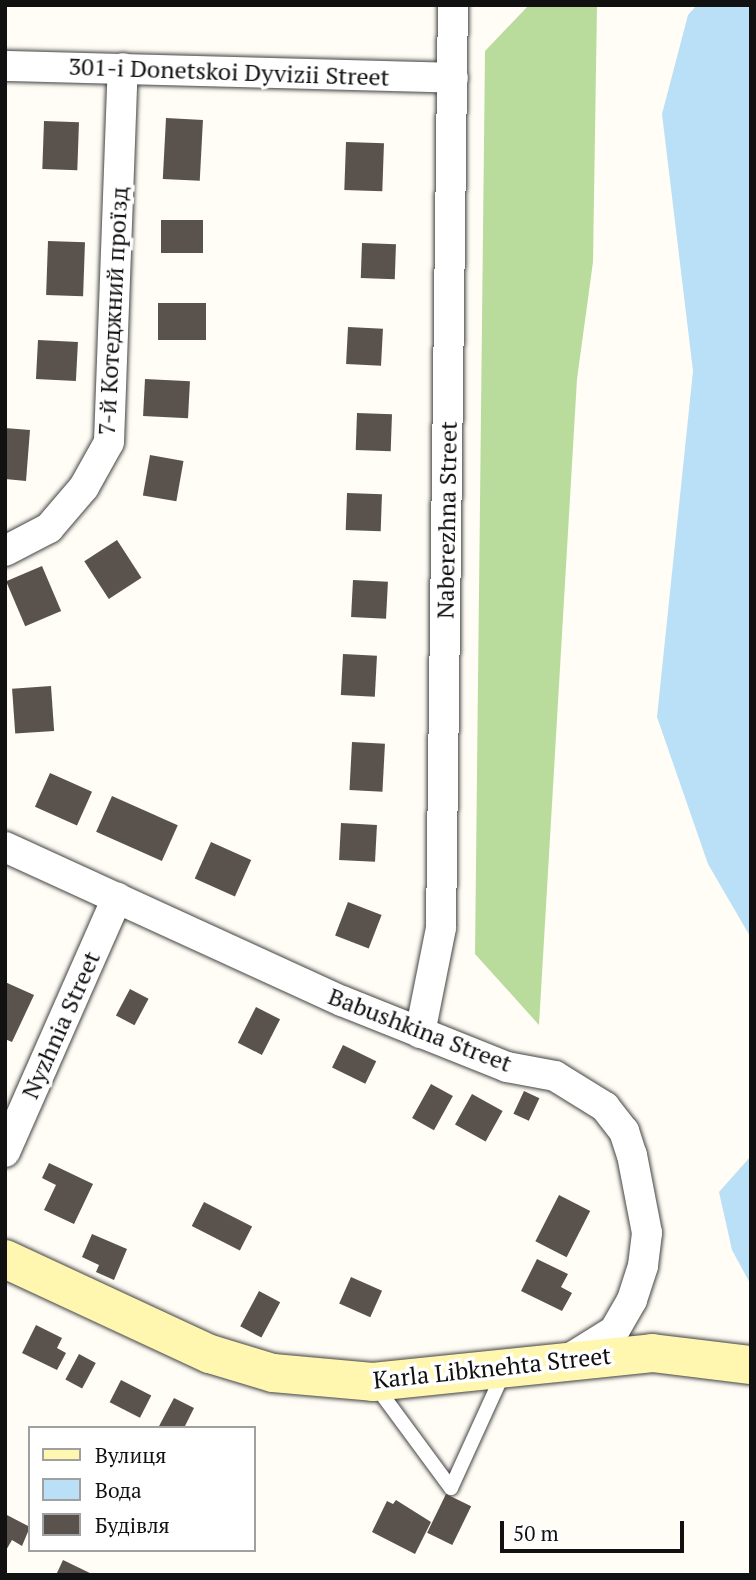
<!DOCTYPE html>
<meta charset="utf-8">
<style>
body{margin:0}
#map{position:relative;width:756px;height:1580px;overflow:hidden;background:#fffdf5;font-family:"PT Serif",serif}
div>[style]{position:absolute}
.forest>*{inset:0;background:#b9dc9c}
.water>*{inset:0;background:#b9e0f7}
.building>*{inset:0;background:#5a524d;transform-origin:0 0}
.roads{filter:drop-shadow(0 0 2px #444) drop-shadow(0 0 2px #444)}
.lane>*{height:14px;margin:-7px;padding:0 7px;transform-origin:7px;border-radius:7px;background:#fff}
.street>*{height:30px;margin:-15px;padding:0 15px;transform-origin:15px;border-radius:15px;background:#fff}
.secondary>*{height:38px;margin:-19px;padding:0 19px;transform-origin:19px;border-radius:19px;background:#fff6b0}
span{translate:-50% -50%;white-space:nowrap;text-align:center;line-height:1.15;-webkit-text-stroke:7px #fff;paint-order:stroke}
.street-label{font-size:24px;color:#111}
.frame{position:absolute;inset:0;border:7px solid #111;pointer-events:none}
.legend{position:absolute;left:28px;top:1426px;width:228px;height:126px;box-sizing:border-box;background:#fff;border:2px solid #a0a0a0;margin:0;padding:9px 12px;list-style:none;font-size:21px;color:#111}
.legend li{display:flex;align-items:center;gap:14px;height:35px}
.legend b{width:35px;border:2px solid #a0a0a0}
.scale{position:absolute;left:500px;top:1521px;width:184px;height:32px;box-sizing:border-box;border:4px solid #111;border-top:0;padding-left:9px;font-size:21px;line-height:24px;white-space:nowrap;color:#111;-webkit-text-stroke:5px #fff;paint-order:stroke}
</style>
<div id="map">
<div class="forest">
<i style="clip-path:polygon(529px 5px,597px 5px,593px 262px,577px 379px,539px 1025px,475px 954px,485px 51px)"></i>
</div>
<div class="water">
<i style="clip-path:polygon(697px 5px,751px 5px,751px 938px,708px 864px,657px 717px,693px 371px,662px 114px,688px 15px)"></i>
<i style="clip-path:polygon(751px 1156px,751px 1285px,732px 1250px,719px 1192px)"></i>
</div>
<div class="building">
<i style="left:166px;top:118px;width:37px;height:61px;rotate:3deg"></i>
<i style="left:44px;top:121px;width:35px;height:48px;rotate:2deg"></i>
<i style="left:346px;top:142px;width:38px;height:48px;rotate:2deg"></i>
<i style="left:161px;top:220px;width:42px;height:33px"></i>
<i style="left:48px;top:241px;width:37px;height:54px;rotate:2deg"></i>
<i style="left:362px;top:243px;width:34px;height:35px;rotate:2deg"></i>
<i style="left:158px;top:303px;width:48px;height:37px"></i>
<i style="left:348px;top:327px;width:35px;height:37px;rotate:3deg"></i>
<i style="left:38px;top:340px;width:40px;height:39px;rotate:3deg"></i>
<i style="left:145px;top:379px;width:45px;height:37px;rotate:3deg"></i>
<i style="left:357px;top:413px;width:35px;height:37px;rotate:2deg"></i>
<i style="clip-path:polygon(5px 428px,30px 430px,26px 481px,5px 479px)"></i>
<i style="left:150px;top:455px;width:34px;height:41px;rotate:10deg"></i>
<i style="left:347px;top:493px;width:35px;height:37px;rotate:2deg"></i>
<i style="left:117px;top:540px;width:45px;height:39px;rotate:57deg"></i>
<i style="left:42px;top:566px;width:49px;height:39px;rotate:67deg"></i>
<i style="left:353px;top:580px;width:35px;height:37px;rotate:3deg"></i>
<i style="left:343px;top:654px;width:34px;height:41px;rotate:3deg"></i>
<i style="left:51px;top:686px;width:45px;height:39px;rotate:86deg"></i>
<i style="left:352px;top:742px;width:33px;height:48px;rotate:3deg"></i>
<i style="left:50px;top:773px;width:46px;height:37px;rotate:24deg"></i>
<i style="left:112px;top:796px;width:72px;height:39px;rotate:24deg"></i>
<i style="left:341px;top:823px;width:36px;height:37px;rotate:3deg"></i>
<i style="left:211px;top:842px;width:44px;height:40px;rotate:24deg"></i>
<i style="left:348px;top:902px;width:36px;height:36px;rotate:21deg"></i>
<i style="clip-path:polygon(5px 982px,34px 995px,12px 1042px,5px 1039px)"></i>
<i style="left:130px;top:989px;width:21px;height:30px;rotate:28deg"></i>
<i style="left:256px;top:1007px;width:27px;height:40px;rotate:27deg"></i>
<i style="left:343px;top:1045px;width:37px;height:25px;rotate:26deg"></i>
<i style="left:431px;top:1084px;width:25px;height:39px;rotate:29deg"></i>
<i style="left:524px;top:1091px;width:17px;height:25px;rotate:25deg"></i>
<i style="left:472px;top:1094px;width:35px;height:35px;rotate:29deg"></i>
<i style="clip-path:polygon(49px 1163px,93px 1184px,74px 1224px,44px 1210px,56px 1185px,42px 1178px)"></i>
<i style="left:559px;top:1195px;width:35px;height:52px;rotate:27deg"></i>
<i style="left:204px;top:1202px;width:54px;height:27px;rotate:27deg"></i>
<i style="clip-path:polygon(92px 1234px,127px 1249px,114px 1280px,96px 1272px,99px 1265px,82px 1257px)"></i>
<i style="clip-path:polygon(537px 1259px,568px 1274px,561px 1287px,572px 1293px,562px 1311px,521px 1291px)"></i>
<i style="left:351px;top:1277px;width:34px;height:29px;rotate:24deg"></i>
<i style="left:259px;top:1291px;width:24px;height:40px;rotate:28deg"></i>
<i style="clip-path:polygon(36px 1325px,62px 1338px,57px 1348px,66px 1353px,57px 1370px,22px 1353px)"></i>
<i style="left:79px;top:1354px;width:19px;height:29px;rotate:28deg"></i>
<i style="left:121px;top:1380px;width:34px;height:25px;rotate:27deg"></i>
<i style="clip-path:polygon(174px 1398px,194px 1408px,184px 1428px,158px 1428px)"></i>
<i style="left:446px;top:1494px;width:28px;height:43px;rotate:26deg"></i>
<i style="clip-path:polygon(396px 1500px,431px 1522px,415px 1554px,372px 1532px,387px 1501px,393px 1504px)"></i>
<i style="clip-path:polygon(5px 1514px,30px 1527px,22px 1546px,12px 1540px,5px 1552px)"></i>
<i style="clip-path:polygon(63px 1560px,94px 1575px,56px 1575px)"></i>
</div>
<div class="roads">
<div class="lane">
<i style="left:375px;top:1385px;width:128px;rotate:53.6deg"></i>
<i style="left:451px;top:1488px;width:125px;rotate:-65.5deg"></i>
</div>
<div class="street">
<i style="left:5px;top:66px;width:448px;rotate:1.5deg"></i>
<i style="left:5px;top:551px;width:50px;rotate:-27.6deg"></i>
<i style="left:49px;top:528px;width:54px;rotate:-49.5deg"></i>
<i style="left:84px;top:487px;width:51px;rotate:-60.9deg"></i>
<i style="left:109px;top:442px;width:374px;rotate:-87.9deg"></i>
<i style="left:5px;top:847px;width:371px;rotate:24.6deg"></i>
<i style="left:342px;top:1001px;width:178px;rotate:21.8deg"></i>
<i style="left:507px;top:1067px;width:49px;rotate:10.6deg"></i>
<i style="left:555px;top:1076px;width:59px;rotate:31.8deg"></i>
<i style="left:605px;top:1107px;width:31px;rotate:52deg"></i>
<i style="left:624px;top:1131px;width:25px;rotate:72deg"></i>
<i style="left:632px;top:1155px;width:79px;rotate:79.1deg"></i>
<i style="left:647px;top:1233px;width:33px;rotate:97deg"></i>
<i style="left:643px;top:1266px;width:36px;rotate:108deg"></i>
<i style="left:632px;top:1300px;width:36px;rotate:120deg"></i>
<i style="left:614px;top:1331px;width:53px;rotate:148.1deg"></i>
<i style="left:420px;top:1033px;width:107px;rotate:-78.7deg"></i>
<i style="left:441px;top:928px;width:923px;rotate:-89.26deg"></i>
<i style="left:5px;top:1152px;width:278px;rotate:-66.2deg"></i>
</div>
<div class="secondary">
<i style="left:5px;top:1259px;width:226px;rotate:24.9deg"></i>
<i style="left:210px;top:1354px;width:66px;rotate:16.8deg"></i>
<i style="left:273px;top:1373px;width:100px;rotate:5.1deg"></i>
<i style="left:373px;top:1382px;width:281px;rotate:-5.9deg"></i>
<i style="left:652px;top:1353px;width:100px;rotate:6.9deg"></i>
</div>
</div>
<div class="street-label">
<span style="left:229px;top:72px;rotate:2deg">301-i Donetskoi Dyvizii Street</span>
<span style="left:113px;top:311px;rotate:-87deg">7-й Котеджний проїзд</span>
<span style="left:447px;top:520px;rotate:-89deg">Naberezhna Street</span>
<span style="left:61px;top:1025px;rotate:-66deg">Nyzhnia Street</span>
<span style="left:420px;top:1030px;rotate:21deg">Babushkina Street</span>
<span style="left:492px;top:1368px;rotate:-6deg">Karla Libknehta Street</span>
</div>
<div class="frame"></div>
<ul class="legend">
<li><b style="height:9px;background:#fff6b0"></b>Вулиця</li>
<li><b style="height:19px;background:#b9e0f7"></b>Вода</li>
<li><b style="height:19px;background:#5a524d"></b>Будівля</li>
</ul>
<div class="scale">50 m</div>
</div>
